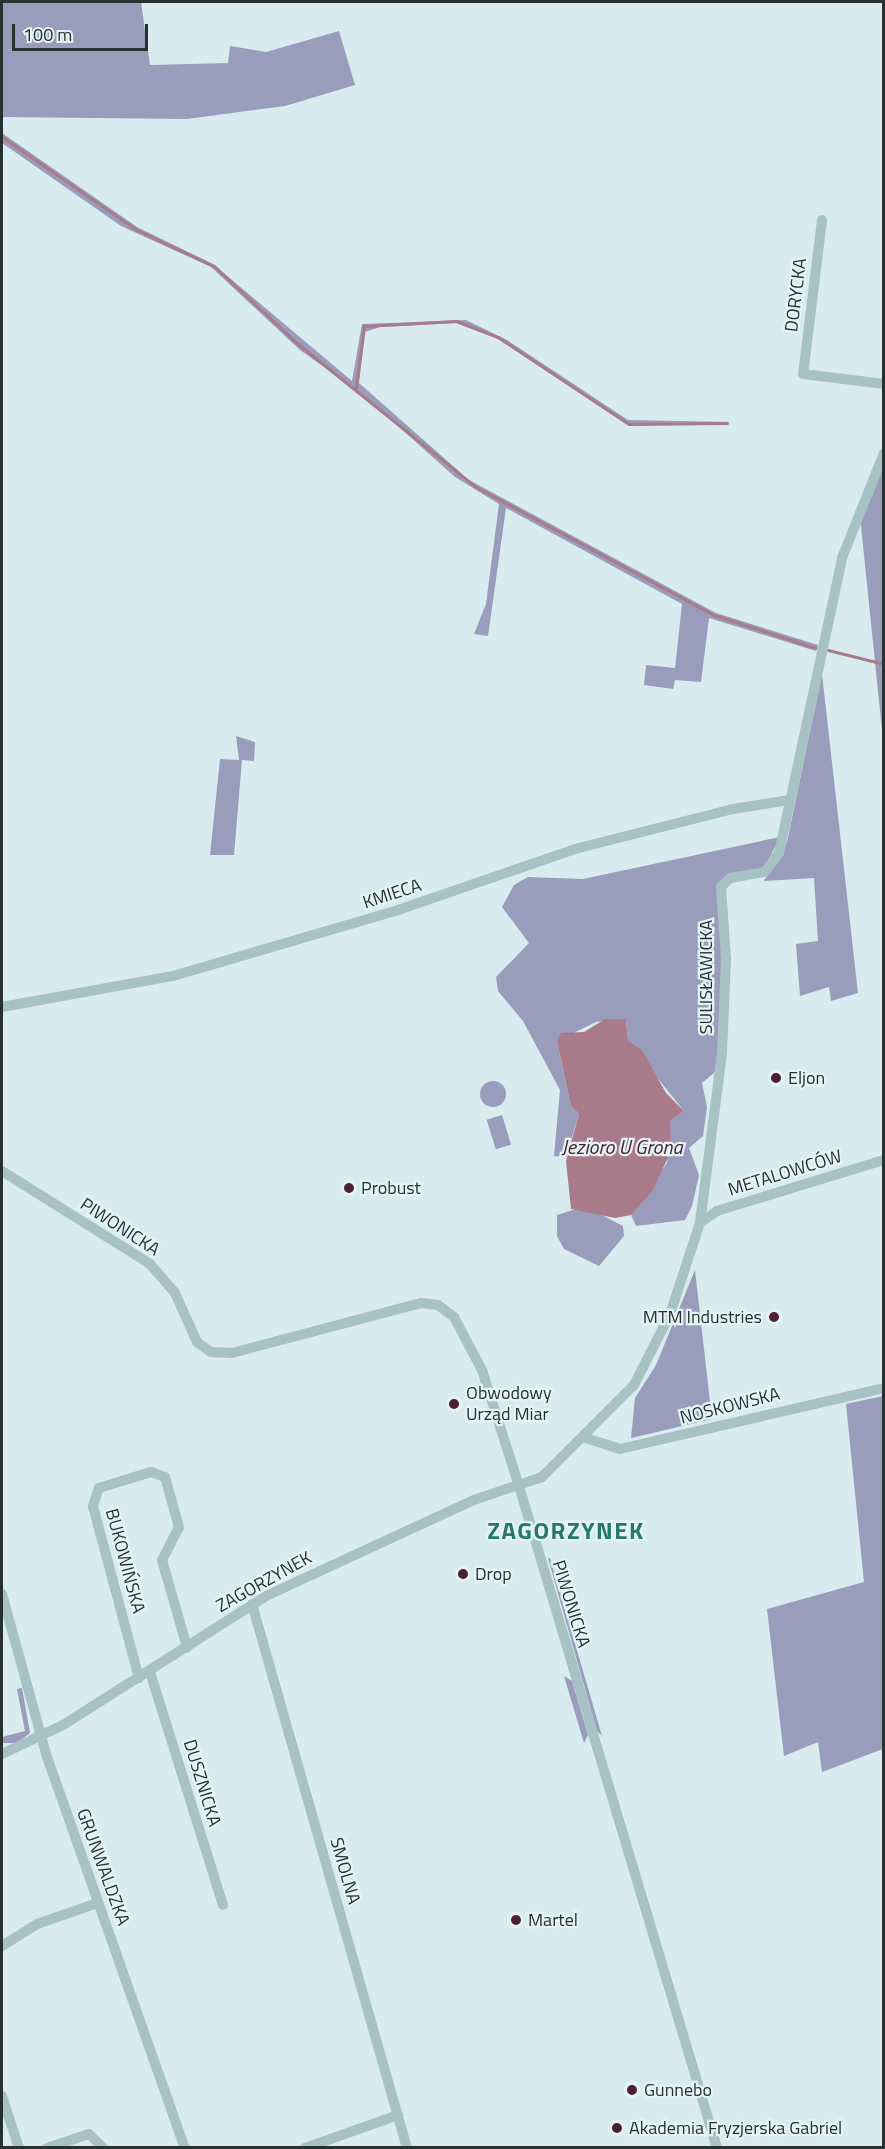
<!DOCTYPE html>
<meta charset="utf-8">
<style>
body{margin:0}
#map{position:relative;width:885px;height:2149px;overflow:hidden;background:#d8ebee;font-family:"Titillium Web",sans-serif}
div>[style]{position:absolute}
.green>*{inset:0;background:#9a9cbb;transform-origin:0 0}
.round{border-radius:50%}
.water>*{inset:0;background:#a87a8a}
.stream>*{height:3px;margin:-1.5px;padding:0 1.5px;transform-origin:1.5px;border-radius:1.5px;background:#a87a8a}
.minor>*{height:10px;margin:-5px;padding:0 5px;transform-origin:5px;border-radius:5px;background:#a6c2c4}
.dots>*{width:16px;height:16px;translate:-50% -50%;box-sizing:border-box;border:3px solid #e4f4f6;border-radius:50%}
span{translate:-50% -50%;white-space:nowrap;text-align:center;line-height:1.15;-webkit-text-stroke:4.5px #e4f4f6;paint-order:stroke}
.street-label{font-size:18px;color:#263130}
.poi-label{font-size:18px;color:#263130}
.left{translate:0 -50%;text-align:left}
.right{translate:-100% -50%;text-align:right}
.water-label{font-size:20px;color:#4e202f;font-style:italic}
.district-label{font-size:24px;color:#27786c;font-weight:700;letter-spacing:1.5px}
.frame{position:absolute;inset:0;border:3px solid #263130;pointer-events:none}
.scale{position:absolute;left:12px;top:24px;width:136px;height:27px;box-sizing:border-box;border:3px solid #263130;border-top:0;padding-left:8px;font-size:18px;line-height:21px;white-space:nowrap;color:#263130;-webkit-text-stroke:4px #e4f4f6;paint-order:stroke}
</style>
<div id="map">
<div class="green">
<i style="clip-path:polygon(2px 2px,141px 2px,150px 65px,228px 63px,230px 46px,266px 52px,339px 31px,355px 85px,285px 106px,187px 119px,2px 117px)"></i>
<i style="clip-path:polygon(2px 133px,137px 227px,213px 264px,352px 381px,362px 324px,466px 320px,507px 340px,628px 420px,732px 422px,629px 426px,498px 339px,457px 323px,380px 327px,365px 332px,359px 383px,469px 480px,716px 613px,818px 645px,816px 651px,709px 618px,701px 682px,675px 680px,673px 689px,644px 685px,646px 665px,675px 668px,682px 604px,506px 508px,488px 636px,474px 634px,486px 604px,499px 504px,455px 477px,362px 394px,300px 350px,211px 267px,121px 226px,2px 143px)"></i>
<i style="clip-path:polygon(883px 463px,883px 740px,860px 516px)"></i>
<i style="clip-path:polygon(822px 674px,858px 993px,831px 1001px,829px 987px,800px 996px,796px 944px,818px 941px,814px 878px,764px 881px,787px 842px)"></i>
<i style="clip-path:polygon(236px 736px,255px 742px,254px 761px,242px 760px,234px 855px,210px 855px,220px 759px,239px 760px)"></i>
<i style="clip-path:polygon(780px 837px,764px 869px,727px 875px,717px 884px,722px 952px,718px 1047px,715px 1072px,702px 1083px,707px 1107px,703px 1136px,689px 1148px,699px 1175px,692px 1206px,685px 1220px,636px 1226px,631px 1215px,667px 1163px,670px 1121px,684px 1111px,628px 1041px,626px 1019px,596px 1022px,557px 1041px,571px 1106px,579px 1114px,566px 1157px,554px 1156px,560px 1090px,523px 1021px,498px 991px,496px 977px,529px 943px,502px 907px,514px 885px,528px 877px,583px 879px)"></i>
<i class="round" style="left:480px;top:1081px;width:26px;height:26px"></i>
<i style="left:502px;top:1115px;width:31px;height:16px;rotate:73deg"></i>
<i style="clip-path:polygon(573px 1210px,592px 1210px,623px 1226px,624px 1236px,599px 1266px,564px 1249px,557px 1236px,557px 1215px)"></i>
<i style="clip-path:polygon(695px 1270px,712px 1419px,631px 1438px,635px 1398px,656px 1365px)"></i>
<i style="clip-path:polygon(883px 1396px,883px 1749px,822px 1772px,818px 1742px,784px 1756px,767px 1609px,864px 1582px,846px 1404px)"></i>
<i style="clip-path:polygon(548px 1558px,550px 1558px,602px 1736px,597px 1731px)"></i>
<i style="clip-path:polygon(564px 1676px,572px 1681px,588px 1735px,584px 1743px)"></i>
<i style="clip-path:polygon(22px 1688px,30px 1733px,17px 1743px,3px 1743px,2px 1737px,25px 1731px,17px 1689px)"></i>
</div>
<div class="water">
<i style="clip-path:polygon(605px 1019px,626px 1019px,628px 1041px,642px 1050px,666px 1093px,684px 1111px,670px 1121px,671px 1151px,653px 1190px,631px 1215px,615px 1218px,571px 1209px,566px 1161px,579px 1114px,571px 1106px,557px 1041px,561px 1033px,584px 1032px)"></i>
</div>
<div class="stream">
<i style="left:2px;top:137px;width:164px;rotate:34.6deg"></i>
<i style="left:137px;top:230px;width:85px;rotate:25.1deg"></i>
<i style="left:214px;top:266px;width:115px;rotate:42.9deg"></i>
<i style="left:298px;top:344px;width:228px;rotate:38.8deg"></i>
<i style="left:476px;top:487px;width:270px;rotate:28.3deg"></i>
<i style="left:714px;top:615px;width:107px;rotate:17.9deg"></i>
<i style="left:356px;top:387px;width:62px;rotate:-82.5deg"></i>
<i style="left:364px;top:326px;width:92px;rotate:-3.1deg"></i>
<i style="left:456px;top:321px;width:45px;rotate:20.9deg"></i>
<i style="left:498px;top:337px;width:157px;rotate:33.6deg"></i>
<i style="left:629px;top:424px;width:98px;rotate:-0.6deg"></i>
<i style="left:828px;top:650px;width:58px;rotate:14deg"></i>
</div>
<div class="minor">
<i style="left:822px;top:220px;width:155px;rotate:97deg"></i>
<i style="left:803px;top:374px;width:82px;rotate:7deg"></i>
<i style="left:2px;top:1007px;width:174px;rotate:-10.3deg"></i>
<i style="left:173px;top:976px;width:234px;rotate:-16.3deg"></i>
<i style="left:398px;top:910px;width:187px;rotate:-19deg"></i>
<i style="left:575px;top:849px;width:163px;rotate:-14.2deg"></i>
<i style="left:733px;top:809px;width:58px;rotate:-9deg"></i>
<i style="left:2px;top:1171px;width:175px;rotate:32.1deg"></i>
<i style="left:150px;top:1264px;width:38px;rotate:49deg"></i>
<i style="left:175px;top:1293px;width:54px;rotate:65.8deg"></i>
<i style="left:197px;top:1342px;width:17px;rotate:36deg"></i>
<i style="left:211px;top:1352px;width:21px;rotate:3deg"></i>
<i style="left:232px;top:1353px;width:196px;rotate:-14.8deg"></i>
<i style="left:421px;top:1303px;width:17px;rotate:7deg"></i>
<i style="left:438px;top:1305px;width:20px;rotate:37deg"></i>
<i style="left:454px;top:1317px;width:60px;rotate:62.2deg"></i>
<i style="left:482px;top:1370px;width:122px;rotate:72.3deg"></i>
<i style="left:519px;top:1486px;width:691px;rotate:73.35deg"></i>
<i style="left:700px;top:1223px;width:21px;rotate:-35deg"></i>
<i style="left:717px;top:1211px;width:175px;rotate:-17deg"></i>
<i style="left:586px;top:1438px;width:36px;rotate:18deg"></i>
<i style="left:620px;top:1449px;width:271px;rotate:-13deg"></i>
<i style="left:2px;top:1594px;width:166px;rotate:74.6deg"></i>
<i style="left:46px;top:1754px;width:418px;rotate:70.6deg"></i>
<i style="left:252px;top:1604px;width:566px;rotate:74.1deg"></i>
<i style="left:150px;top:1672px;width:244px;rotate:72.6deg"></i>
<i style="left:139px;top:1678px;width:178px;rotate:-105deg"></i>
<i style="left:93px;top:1506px;width:19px;rotate:-72deg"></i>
<i style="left:99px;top:1488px;width:54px;rotate:-17.1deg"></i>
<i style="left:151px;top:1472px;width:15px;rotate:20deg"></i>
<i style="left:165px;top:1477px;width:52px;rotate:74.4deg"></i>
<i style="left:179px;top:1527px;width:37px;rotate:117deg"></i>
<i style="left:162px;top:1560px;width:91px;rotate:74deg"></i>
<i style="left:2px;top:1754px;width:68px;rotate:-25.4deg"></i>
<i style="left:63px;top:1725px;width:241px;rotate:-32.4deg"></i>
<i style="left:266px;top:1596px;width:229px;rotate:-24.8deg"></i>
<i style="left:474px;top:1500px;width:72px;rotate:-18.7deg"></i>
<i style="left:542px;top:1477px;width:130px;rotate:-45deg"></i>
<i style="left:634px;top:1385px;width:80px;rotate:-63.1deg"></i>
<i style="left:670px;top:1314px;width:96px;rotate:-71.8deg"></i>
<i style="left:700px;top:1223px;width:170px;rotate:-82.6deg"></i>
<i style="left:722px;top:1054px;width:95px;rotate:-87.6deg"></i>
<i style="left:726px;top:959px;width:72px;rotate:-94deg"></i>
<i style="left:721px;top:887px;width:13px;rotate:-45deg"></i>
<i style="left:730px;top:878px;width:36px;rotate:-10deg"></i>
<i style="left:765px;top:872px;width:24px;rotate:-54deg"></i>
<i style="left:779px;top:853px;width:302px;rotate:-77.9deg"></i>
<i style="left:842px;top:558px;width:113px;rotate:-68.2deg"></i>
<i style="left:2px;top:1946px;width:41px;rotate:-32.2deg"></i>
<i style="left:37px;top:1924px;width:65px;rotate:-19deg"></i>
<i style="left:2px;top:2096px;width:55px;rotate:71.9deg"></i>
<i style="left:47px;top:2148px;width:44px;rotate:-18.4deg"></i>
<i style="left:89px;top:2134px;width:20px;rotate:45deg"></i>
<i style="left:305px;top:2148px;width:99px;rotate:-19.5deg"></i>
</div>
<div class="dots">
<i style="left:776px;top:1078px;background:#4e202f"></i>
<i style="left:349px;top:1188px;background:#4e202f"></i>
<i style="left:774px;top:1317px;background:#4e202f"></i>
<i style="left:454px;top:1404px;background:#4e202f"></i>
<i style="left:463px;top:1574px;background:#4e202f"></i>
<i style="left:516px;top:1920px;background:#4e202f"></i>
<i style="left:632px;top:2090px;background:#4e202f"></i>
<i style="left:617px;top:2128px;background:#4e202f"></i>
</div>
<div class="street-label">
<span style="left:796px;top:295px;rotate:-83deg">DORYCKA</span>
<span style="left:392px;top:894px;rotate:-18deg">KMIECA</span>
<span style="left:706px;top:977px;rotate:-90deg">SULISŁAWICKA</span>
<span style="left:785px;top:1173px;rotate:-17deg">METALOWCÓW</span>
<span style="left:120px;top:1227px;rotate:33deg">PIWONICKA</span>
<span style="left:730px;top:1406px;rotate:-14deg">NOSKOWSKA</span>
<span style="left:125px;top:1561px;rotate:75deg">BUKOWIŃSKA</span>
<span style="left:264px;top:1582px;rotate:-29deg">ZAGORZYNEK</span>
<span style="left:571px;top:1604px;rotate:73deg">PIWONICKA</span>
<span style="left:202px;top:1783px;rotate:73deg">DUSZNICKA</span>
<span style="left:103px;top:1867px;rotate:70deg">GRUNWALDZKA</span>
<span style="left:345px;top:1871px;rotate:74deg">SMOLNA</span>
</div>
<div class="poi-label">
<span class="left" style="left:788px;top:1078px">Eljon</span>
<span class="left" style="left:361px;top:1188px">Probust</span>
<span class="right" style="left:762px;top:1317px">MTM Industries</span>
<span class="left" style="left:466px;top:1404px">Obwodowy<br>Urząd Miar</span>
<span class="left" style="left:475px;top:1574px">Drop</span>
<span class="left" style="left:528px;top:1920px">Martel</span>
<span class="left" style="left:644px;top:2090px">Gunnebo</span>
<span class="left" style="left:629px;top:2128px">Akademia Fryzjerska Gabriel</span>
</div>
<div class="water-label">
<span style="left:622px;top:1146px">Jezioro U Grona</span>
</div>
<div class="district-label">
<span style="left:566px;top:1531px">ZAGORZYNEK</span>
</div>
<div class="frame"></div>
<div class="scale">100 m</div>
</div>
